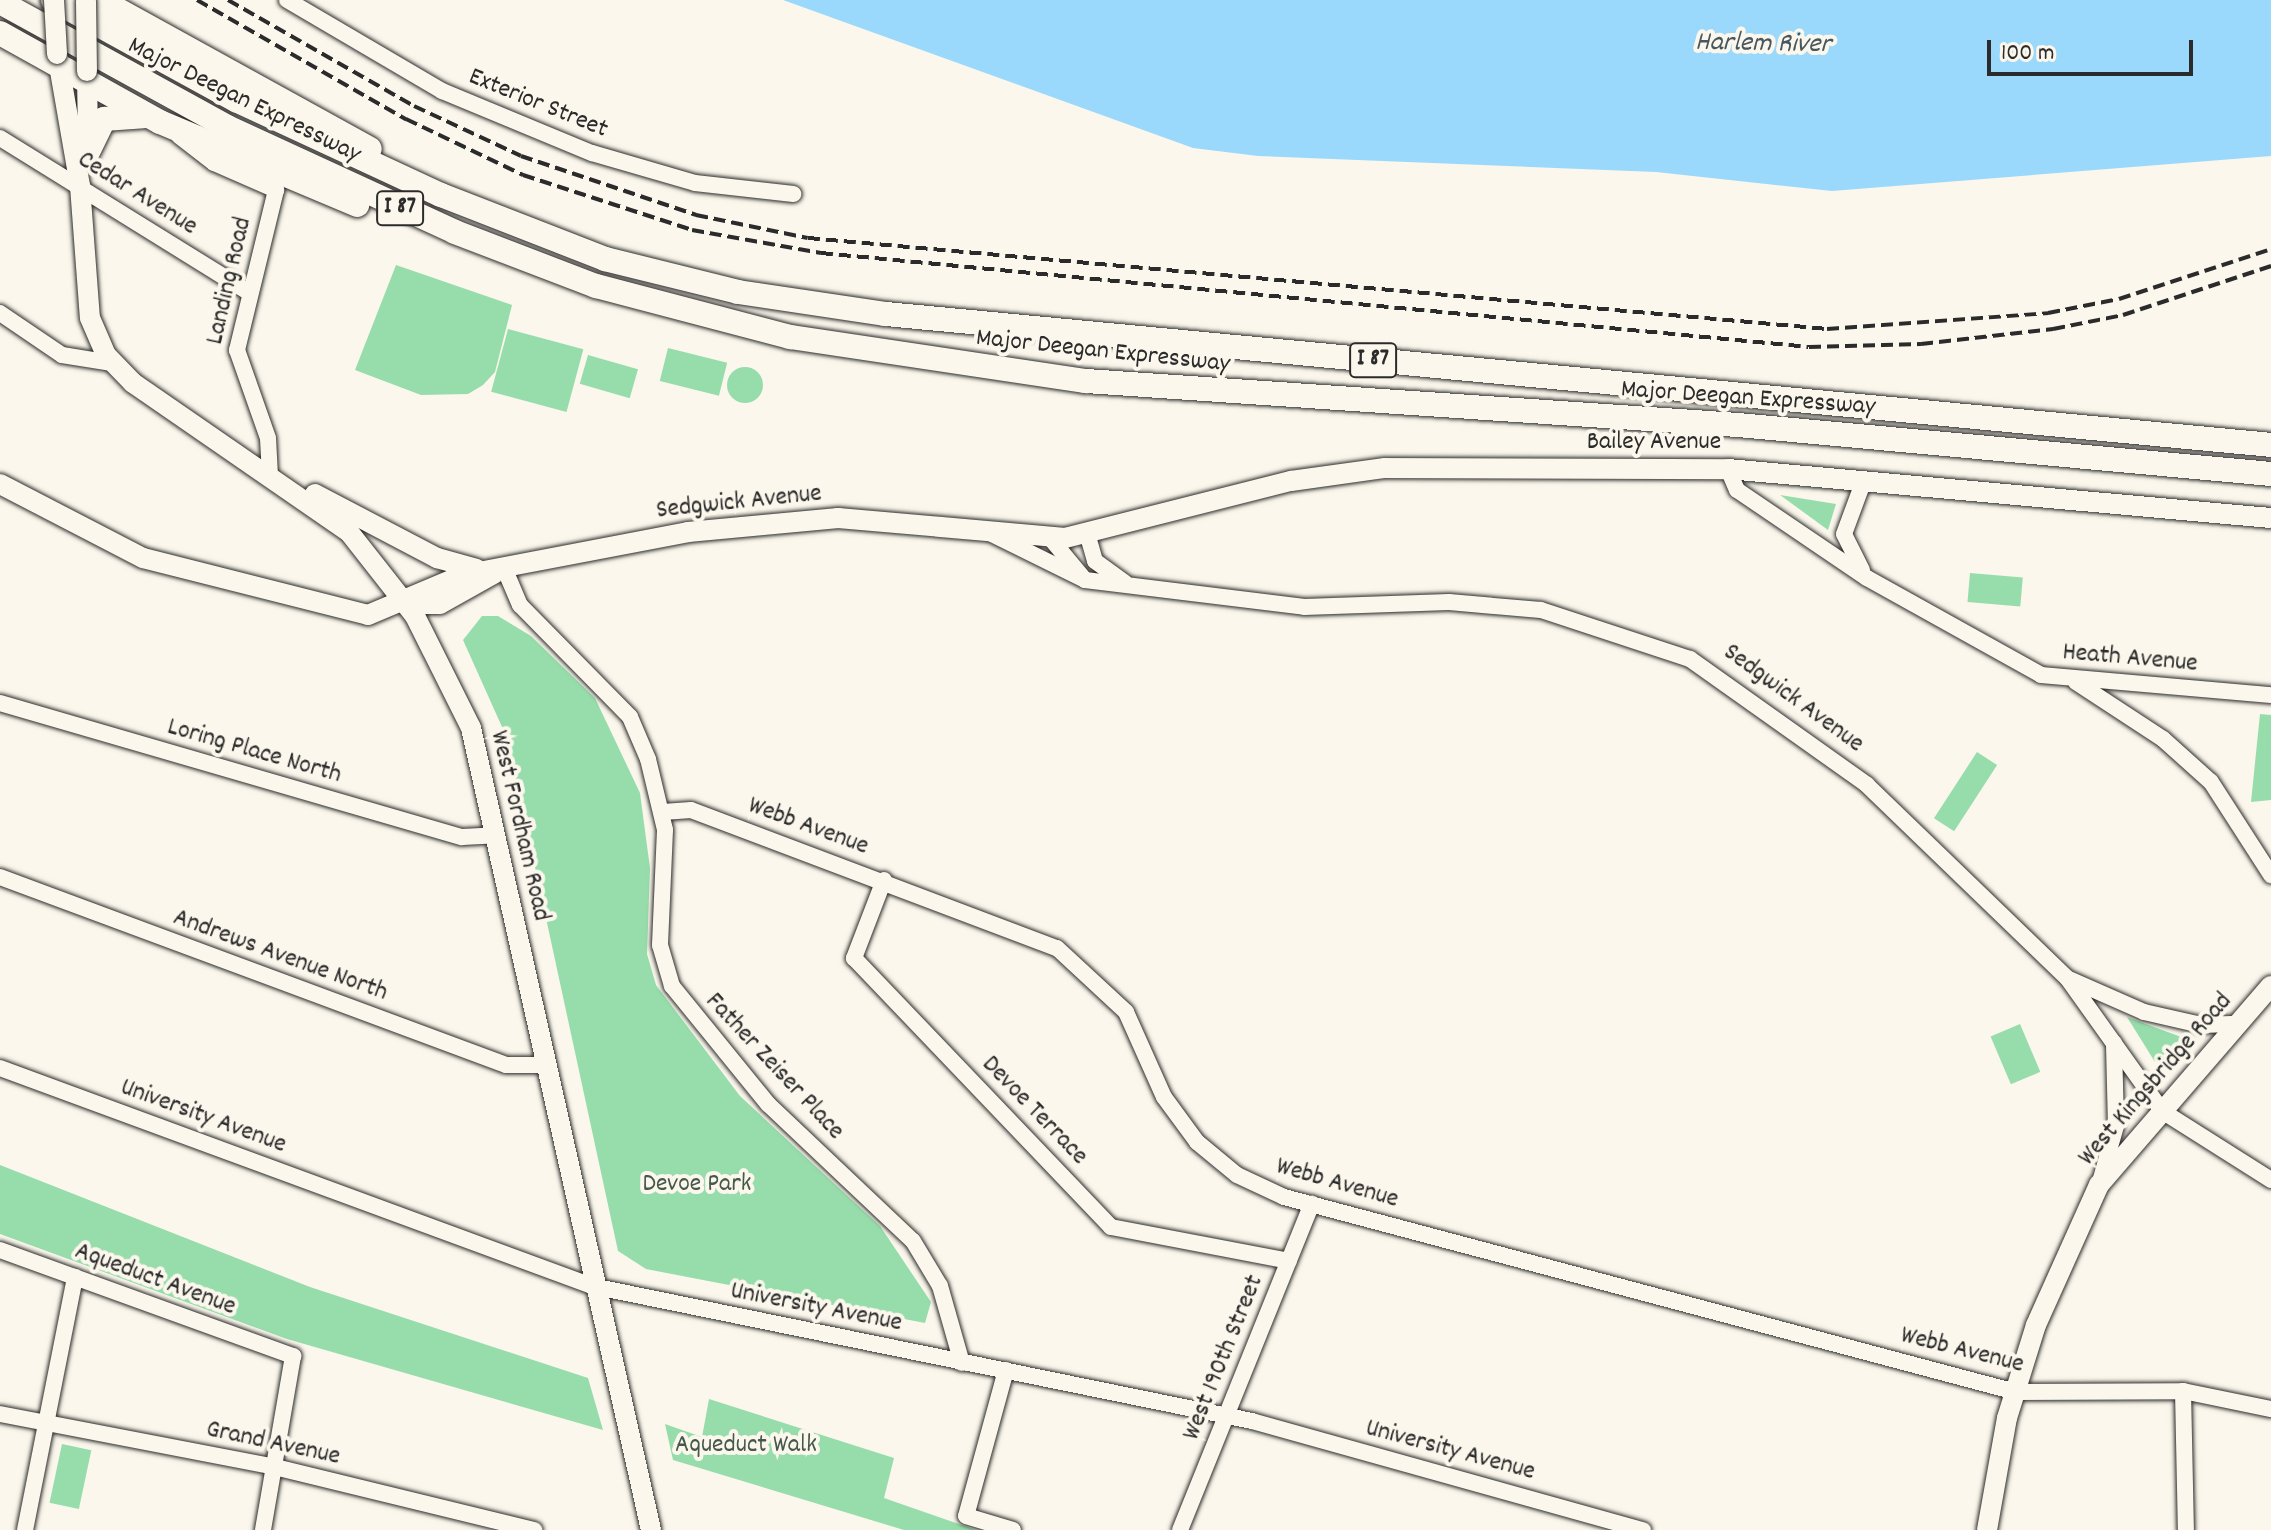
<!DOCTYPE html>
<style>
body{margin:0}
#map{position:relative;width:2271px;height:1530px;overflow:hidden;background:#fbf7ec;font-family:Dekko,sans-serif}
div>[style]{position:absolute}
.green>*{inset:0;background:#97ddab;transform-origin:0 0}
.round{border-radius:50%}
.water>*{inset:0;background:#9bd9fc}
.roads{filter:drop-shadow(0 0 2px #2b2b2b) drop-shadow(0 0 2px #2b2b2b)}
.minor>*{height:16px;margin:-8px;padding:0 8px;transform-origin:8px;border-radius:8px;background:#fbf7ec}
.major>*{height:20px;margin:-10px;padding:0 10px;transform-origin:10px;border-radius:10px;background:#fbf7ec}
.highway>*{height:24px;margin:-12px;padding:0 12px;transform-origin:12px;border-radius:12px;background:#fbf7ec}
.rail>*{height:4px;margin-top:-2px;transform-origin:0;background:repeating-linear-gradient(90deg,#2b2b2b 0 12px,transparent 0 18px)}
.bridges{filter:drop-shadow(0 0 2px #2b2b2b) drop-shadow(0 0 2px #2b2b2b)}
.major-bridge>*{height:20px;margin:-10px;padding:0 10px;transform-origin:10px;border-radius:10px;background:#fbf7ec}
span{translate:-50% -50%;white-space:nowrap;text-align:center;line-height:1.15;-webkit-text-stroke:8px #fbf7ec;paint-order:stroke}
.shield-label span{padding:2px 6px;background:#fbf7ec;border:2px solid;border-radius:6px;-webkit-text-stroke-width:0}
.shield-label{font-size:24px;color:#2b2b2b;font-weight:700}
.street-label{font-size:26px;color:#2b2b2b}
.park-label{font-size:26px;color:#46584b}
.water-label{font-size:28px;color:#47565f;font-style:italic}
.scale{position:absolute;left:1987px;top:40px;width:206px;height:36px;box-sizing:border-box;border:4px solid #2b2b2b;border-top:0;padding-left:10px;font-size:24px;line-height:28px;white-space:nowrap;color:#2b2b2b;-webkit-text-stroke:6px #fbf7ec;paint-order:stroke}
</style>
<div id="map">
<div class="green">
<i style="clip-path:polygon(396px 265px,512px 305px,495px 372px,483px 385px,468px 394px,421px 395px,355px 370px)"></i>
<i style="left:508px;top:329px;width:78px;height:65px;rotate:15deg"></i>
<i style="left:668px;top:348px;width:61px;height:34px;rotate:14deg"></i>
<i style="left:588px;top:355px;width:52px;height:30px;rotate:16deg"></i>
<i class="round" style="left:727px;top:367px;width:36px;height:36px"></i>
<i style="clip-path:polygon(1780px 495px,1836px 504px,1828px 530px)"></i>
<i style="left:1970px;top:573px;width:53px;height:29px;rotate:5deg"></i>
<i style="clip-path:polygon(482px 616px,498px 616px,531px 636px,595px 698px,640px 793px,650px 868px,647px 954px,656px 985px,740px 1096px,880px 1226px,931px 1302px,925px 1323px,646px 1269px,618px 1251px,507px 738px,463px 640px)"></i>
<i style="clip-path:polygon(2260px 714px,2271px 715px,2271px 800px,2251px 802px)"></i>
<i style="left:1977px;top:752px;width:24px;height:79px;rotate:33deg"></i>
<i style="clip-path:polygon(2127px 1017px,2184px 1038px,2155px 1062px)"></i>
<i style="left:2020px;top:1024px;width:52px;height:32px;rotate:67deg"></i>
<i style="clip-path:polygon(0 1165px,310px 1287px,588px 1378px,603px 1430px,287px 1339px,0 1234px)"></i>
<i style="clip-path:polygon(709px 1399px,894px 1458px,884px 1498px,976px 1530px,904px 1530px,673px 1460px,665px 1424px,702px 1437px)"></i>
<i style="left:62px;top:1444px;width:30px;height:60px;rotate:12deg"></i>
</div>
<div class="water">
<i style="clip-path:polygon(783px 0,2271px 0,2271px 156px,1832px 191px,1656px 172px,1258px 156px,1193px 148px)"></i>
</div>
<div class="roads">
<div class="minor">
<i style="left:287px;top:0;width:180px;rotate:30.4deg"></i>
<i style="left:442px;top:91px;width:162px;rotate:22.5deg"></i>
<i style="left:592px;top:153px;width:107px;rotate:16.2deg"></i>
<i style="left:695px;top:183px;width:99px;rotate:6.4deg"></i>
<i style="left:179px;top:136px;width:44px;rotate:37.6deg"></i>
<i style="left:214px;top:163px;width:68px;rotate:23.5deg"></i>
<i style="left:276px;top:190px;width:165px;rotate:103.7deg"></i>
<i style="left:237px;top:350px;width:93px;rotate:70.6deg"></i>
<i style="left:268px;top:438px;width:34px;rotate:87deg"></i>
<i style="left:0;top:138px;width:292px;rotate:31.8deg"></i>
<i style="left:0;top:313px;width:75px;rotate:34.1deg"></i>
<i style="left:62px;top:355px;width:51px;rotate:9.1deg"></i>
<i style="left:1728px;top:469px;width:23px;rotate:67deg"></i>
<i style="left:1737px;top:490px;width:157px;rotate:34.1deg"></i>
<i style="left:1867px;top:578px;width:199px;rotate:29.1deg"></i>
<i style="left:2041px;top:675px;width:231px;rotate:5deg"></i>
<i style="left:1087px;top:533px;width:29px;rotate:74deg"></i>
<i style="left:1095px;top:561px;width:37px;rotate:36deg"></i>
<i style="left:992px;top:534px;width:104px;rotate:26.3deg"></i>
<i style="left:1085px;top:580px;width:221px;rotate:7deg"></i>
<i style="left:1304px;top:607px;width:145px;rotate:-2deg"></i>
<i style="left:1449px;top:602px;width:92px;rotate:5deg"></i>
<i style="left:1541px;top:610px;width:157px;rotate:18.2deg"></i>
<i style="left:1690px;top:659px;width:217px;rotate:35.4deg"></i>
<i style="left:1867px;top:785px;width:279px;rotate:44deg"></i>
<i style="left:2068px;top:979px;width:162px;rotate:54.5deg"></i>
<i style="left:2162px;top:1111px;width:129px;rotate:32.3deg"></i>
<i style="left:1051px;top:539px;width:53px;rotate:50.3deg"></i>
<i style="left:505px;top:570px;width:38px;rotate:67deg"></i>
<i style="left:520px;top:605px;width:157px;rotate:45.5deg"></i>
<i style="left:630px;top:717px;width:46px;rotate:66.8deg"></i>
<i style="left:648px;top:759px;width:73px;rotate:76.5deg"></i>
<i style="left:665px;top:830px;width:115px;rotate:92.5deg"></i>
<i style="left:660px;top:945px;width:43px;rotate:73.7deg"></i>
<i style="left:672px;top:986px;width:152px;rotate:50.9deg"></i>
<i style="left:768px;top:1104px;width:199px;rotate:43.4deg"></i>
<i style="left:913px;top:1241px;width:52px;rotate:59deg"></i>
<i style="left:940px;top:1286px;width:80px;rotate:74.1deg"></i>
<i style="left:1862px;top:570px;width:40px;rotate:-116.6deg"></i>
<i style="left:1844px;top:534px;width:58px;rotate:-69.7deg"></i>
<i style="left:2076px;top:682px;width:104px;rotate:33.2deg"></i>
<i style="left:2163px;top:739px;width:64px;rotate:41.9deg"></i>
<i style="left:2211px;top:782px;width:111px;rotate:57.2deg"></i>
<i style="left:0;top:703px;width:481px;rotate:16.2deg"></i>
<i style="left:462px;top:837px;width:34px;rotate:-3deg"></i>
<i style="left:663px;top:812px;width:28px;rotate:-4deg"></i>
<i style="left:691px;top:810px;width:391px;rotate:20.7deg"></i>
<i style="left:1057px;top:948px;width:94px;rotate:42.8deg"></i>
<i style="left:1126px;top:1012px;width:93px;rotate:65.9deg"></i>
<i style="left:1164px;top:1097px;width:56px;rotate:53.7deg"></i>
<i style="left:1197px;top:1142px;width:52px;rotate:39.5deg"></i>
<i style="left:1237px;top:1175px;width:52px;rotate:25.1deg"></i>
<i style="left:1284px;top:1197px;width:758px;rotate:14.92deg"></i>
<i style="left:2016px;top:1392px;width:167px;rotate:-0.3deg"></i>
<i style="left:2183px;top:1391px;width:90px;rotate:11.6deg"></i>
<i style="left:0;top:877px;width:540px;rotate:20.38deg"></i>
<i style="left:506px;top:1065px;width:40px"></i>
<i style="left:884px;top:880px;width:84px;rotate:111deg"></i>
<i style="left:854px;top:958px;width:372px;rotate:46.3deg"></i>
<i style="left:1111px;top:1227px;width:181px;rotate:10.8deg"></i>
<i style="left:2069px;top:979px;width:82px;rotate:23.7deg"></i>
<i style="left:2144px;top:1012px;width:58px;rotate:12.8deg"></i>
<i style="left:2201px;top:1025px;width:38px;rotate:-2deg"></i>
<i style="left:0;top:1068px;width:631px;rotate:20.22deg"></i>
<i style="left:592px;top:1286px;width:674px;rotate:11.56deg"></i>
<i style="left:1252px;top:1421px;width:406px;rotate:15.6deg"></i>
<i style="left:2100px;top:1182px;width:58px;rotate:-74.1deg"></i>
<i style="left:2116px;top:1126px;width:83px;rotate:-91.4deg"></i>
<i style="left:0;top:1250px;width:312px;rotate:19.9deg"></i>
<i style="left:293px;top:1356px;width:177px;rotate:99.8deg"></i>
<i style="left:1006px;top:1370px;width:151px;rotate:105.3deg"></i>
<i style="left:966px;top:1516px;width:49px;rotate:16.6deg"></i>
<i style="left:2183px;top:1391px;width:139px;rotate:88.8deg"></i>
<i style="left:0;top:1414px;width:280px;rotate:10.9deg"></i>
<i style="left:275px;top:1467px;width:267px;rotate:13.7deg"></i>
<i style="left:25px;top:1530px;width:258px;rotate:-78.8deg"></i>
<i style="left:1180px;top:1530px;width:352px;rotate:-68deg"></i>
</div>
<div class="major">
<i style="left:57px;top:54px;width:134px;rotate:80.1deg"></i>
<i style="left:80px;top:186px;width:132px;rotate:85.7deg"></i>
<i style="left:90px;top:318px;width:40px;rotate:66.6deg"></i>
<i style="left:106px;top:355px;width:39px;rotate:46deg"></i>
<i style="left:133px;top:383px;width:262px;rotate:34.6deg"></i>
<i style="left:349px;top:532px;width:107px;rotate:51.8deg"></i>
<i style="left:415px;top:616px;width:125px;rotate:63.4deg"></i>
<i style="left:471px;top:728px;width:822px;rotate:77.35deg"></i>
<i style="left:87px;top:71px;width:76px;rotate:89.2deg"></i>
<i style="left:0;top:484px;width:161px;rotate:27.4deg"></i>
<i style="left:143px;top:558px;width:232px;rotate:14.2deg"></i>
<i style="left:368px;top:615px;width:103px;rotate:-22.8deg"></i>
<i style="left:463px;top:575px;width:229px;rotate:-10.8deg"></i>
<i style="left:688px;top:532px;width:151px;rotate:-5.3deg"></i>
<i style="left:838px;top:518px;width:228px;rotate:5deg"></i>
<i style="left:1065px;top:538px;width:233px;rotate:-14.2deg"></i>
<i style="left:1291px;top:481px;width:95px;rotate:-7.9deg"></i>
<i style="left:1385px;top:468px;width:343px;rotate:0.2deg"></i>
<i style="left:1728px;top:469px;width:545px;rotate:5.16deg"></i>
<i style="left:315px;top:494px;width:138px;rotate:27.7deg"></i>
<i style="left:437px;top:558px;width:41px;rotate:15.4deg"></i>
<i style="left:407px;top:604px;width:33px"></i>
<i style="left:440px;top:604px;width:63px;rotate:-29.4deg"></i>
<i style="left:1987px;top:1530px;width:114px;rotate:-79.9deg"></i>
<i style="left:2007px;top:1418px;width:97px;rotate:-72.7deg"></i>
<i style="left:2036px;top:1325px;width:154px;rotate:-65.8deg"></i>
<i style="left:2099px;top:1185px;width:263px;rotate:-49.2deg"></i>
</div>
<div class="highway">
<i style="left:53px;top:0;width:209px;rotate:28.7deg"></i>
<i style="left:236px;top:100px;width:226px;rotate:24.9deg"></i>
<i style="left:441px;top:195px;width:176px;rotate:21.3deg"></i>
<i style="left:605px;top:259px;width:137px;rotate:13.9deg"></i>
<i style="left:738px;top:292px;width:150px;rotate:8.5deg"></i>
<i style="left:886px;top:314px;width:1391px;rotate:5.4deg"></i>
<i style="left:100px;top:0;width:308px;rotate:28.9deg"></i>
<i style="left:0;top:2px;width:259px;rotate:28.8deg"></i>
<i style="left:227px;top:127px;width:251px;rotate:24.7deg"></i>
<i style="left:455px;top:232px;width:151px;rotate:21deg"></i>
<i style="left:596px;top:286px;width:201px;rotate:14.7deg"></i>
<i style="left:790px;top:337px;width:299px;rotate:8.5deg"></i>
<i style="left:1086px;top:381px;width:653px;rotate:3.86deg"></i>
<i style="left:1738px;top:425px;width:535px;rotate:5.25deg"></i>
<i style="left:0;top:33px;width:183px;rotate:29.1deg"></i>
<i style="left:160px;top:122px;width:214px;rotate:22.8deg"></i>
<i style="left:88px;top:152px;width:37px;rotate:-64deg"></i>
<i style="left:104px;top:119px;width:39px;rotate:-4deg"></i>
</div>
</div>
<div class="rail">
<i style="left:197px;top:0;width:241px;rotate:29.7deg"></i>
<i style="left:406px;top:119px;width:130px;rotate:25.6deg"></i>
<i style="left:523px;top:175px;width:178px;rotate:18deg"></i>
<i style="left:692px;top:230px;width:131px;rotate:10.1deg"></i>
<i style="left:821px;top:253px;width:992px;rotate:5.43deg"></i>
<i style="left:1809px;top:347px;width:112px;rotate:-1.5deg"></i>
<i style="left:1921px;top:344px;width:133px;rotate:-6.5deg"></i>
<i style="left:2053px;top:329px;width:71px;rotate:-11.3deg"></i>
<i style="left:2123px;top:315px;width:156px;rotate:-18.3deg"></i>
<i style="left:228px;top:0;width:214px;rotate:29.7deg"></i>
<i style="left:414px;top:106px;width:118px;rotate:25deg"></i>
<i style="left:521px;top:156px;width:185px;rotate:18.6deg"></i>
<i style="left:696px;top:215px;width:114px;rotate:11.6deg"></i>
<i style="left:808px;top:238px;width:1023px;rotate:5.1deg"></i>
<i style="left:1827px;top:329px;width:222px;rotate:-4.1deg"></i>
<i style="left:2048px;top:313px;width:72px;rotate:-11.2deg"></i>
<i style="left:2119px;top:299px;width:160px;rotate:-18.2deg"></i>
</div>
<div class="bridges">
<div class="major-bridge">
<i style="left:54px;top:0;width:54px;rotate:86.8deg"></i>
<i style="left:86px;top:1px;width:70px;rotate:89.2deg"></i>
</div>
</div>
<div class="shield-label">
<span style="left:400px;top:208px">I 87</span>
<span style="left:1373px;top:360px">I 87</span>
</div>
<div class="street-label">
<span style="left:244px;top:101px;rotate:26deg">Major Deegan Expressway</span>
<span style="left:538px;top:104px;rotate:22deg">Exterior Street</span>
<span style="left:137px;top:194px;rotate:32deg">Cedar Avenue</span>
<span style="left:230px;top:281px;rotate:-77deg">Landing Road</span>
<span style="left:1103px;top:352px;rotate:6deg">Major Deegan Expressway</span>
<span style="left:1748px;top:399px;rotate:4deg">Major Deegan Expressway</span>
<span style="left:1654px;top:443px">Bailey Avenue</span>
<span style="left:739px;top:503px;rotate:-6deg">Sedgwick Avenue</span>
<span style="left:2130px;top:659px;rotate:5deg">Heath Avenue</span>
<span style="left:1793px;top:699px;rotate:36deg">Sedgwick Avenue</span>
<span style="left:254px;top:752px;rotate:16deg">Loring Place North</span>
<span style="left:519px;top:826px;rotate:77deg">West Fordham Road</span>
<span style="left:808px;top:827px;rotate:20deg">Webb Avenue</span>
<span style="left:280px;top:956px;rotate:20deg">Andrews Avenue North</span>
<span style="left:774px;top:1067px;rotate:47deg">Father Zeiser Place</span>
<span style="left:2156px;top:1080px;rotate:-49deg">West Kingsbridge Road</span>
<span style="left:1034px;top:1111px;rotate:46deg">Devoe Terrace</span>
<span style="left:203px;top:1117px;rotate:20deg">University Avenue</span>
<span style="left:1337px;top:1184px;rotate:16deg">Webb Avenue</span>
<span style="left:155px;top:1280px;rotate:20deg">Aqueduct Avenue</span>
<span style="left:816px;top:1308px;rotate:11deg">University Avenue</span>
<span style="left:1962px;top:1351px;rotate:14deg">Webb Avenue</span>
<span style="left:1224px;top:1358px;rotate:-68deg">West 190th Street</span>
<span style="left:273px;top:1444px;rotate:12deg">Grand Avenue</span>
<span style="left:1450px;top:1451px;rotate:15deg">University Avenue</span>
</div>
<div class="park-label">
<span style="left:697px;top:1185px">Devoe Park</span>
<span style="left:746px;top:1446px">Aqueduct Walk</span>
</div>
<div class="water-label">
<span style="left:1763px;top:45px;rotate:1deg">Harlem River</span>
</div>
<div class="scale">100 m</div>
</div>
